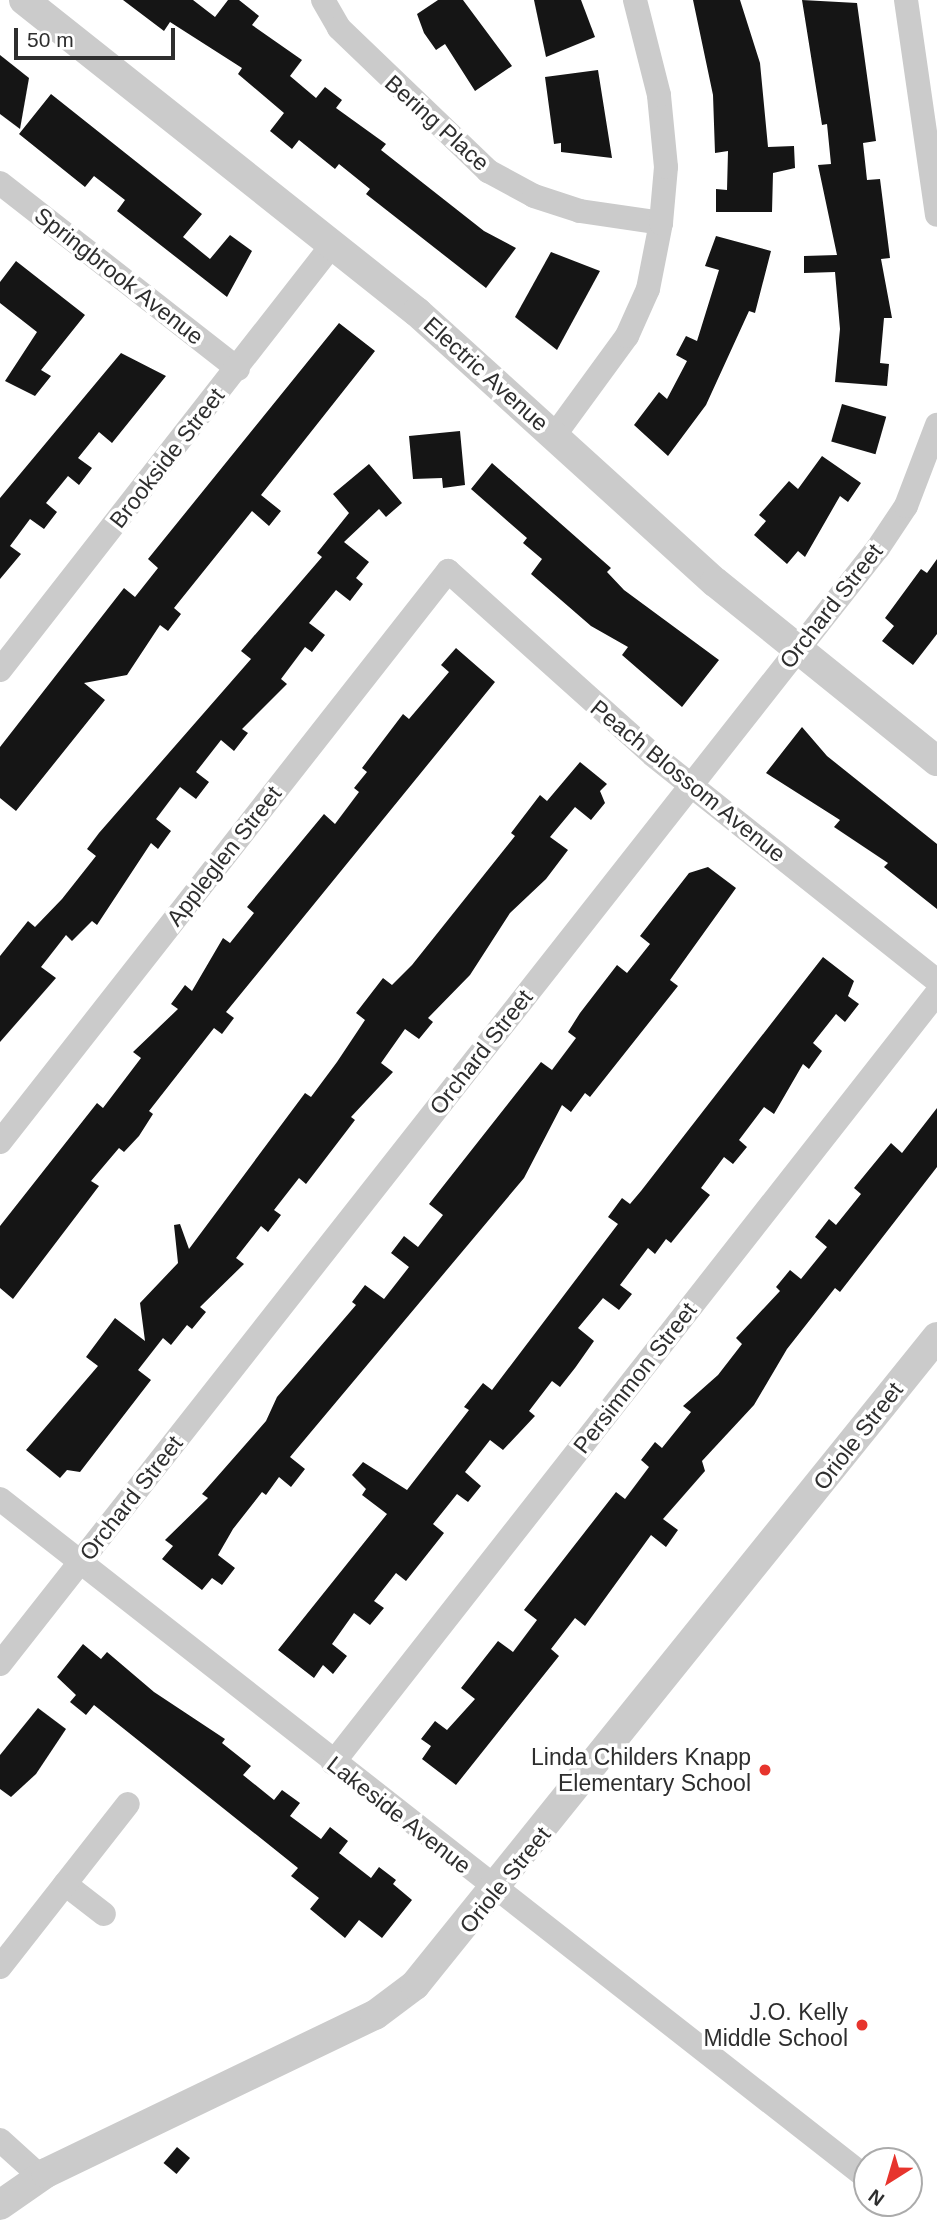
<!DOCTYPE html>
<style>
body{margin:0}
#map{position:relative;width:937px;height:2231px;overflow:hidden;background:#fff;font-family:Arial,sans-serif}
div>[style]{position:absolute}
.building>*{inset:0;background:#151515;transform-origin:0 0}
.minor>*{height:24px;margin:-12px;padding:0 12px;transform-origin:12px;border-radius:12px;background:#cbcbcb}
.tertiary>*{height:30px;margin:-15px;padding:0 15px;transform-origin:15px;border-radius:15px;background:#cbcbcb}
.dots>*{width:19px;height:19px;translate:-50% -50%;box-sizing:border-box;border:4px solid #fff;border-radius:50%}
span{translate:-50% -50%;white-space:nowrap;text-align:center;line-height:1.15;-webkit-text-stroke:7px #fff;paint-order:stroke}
.street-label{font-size:23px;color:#2e2e2e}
.poi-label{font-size:23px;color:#2e2e2e}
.right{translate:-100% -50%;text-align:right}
.north{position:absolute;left:853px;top:2147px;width:70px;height:70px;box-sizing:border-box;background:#fff;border:2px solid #ababab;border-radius:50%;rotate:217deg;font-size:19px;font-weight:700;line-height:28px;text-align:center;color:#2e2e2e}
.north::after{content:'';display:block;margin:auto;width:24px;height:32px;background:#e7342d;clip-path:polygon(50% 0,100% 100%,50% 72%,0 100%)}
.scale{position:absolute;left:14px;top:28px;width:161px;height:32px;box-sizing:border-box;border:4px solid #2e2e2e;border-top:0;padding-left:9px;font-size:21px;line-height:24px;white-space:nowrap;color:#2e2e2e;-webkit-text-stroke:5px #fff;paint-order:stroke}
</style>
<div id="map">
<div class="building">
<i style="clip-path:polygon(123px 0,193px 0,215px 17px,228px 0,239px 0,259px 16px,252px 25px,302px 60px,290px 76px,316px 98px,325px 87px,342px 100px,336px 108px,386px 144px,381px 150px,484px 231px,516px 248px,486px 288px,366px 194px,370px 189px,339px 164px,335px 169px,299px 140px,292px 149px,270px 131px,284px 113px,238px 74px,242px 68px,170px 22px,164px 31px)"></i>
<i style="clip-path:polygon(438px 0,463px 0,512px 66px,475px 91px,445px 44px,436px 50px,424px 33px,417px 14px)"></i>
<i style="clip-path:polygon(534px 0,581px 0,595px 37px,546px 57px)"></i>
<i style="clip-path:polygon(693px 0,740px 0,760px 63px,768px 147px,794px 146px,795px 168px,773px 173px,772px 212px,716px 212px,716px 189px,727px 190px,728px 151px,715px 153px,713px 95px)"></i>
<i style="clip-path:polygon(802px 0,857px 3px,876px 141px,863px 143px,867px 180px,880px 179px,890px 258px,881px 259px,892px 318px,884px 318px,880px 363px,889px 364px,887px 386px,835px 382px,840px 329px,835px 272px,804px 273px,804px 256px,837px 255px,818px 165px,831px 164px,827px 124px,822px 125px)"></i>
<i style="clip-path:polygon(0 55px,29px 78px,20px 129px,0 114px)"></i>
<i style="clip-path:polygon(598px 70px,612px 158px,561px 152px,561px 143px,554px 144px,545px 77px)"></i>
<i style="clip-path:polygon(51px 94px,202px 214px,183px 237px,210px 259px,230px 235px,252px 251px,227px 297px,117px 211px,125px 200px,94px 176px,85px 187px,19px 134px)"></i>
<i style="clip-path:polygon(716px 236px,771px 251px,755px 313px,749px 311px,706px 405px,668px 456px,634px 425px,659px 392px,667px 399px,687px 361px,676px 355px,686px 336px,697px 341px,719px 270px,705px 266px)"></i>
<i style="clip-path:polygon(551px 252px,600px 271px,557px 350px,515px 317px)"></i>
<i style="clip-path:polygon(16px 261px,85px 315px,41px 370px,51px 376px,35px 396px,5px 381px,37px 332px,0 303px,0 282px)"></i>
<i style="clip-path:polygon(339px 323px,375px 351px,261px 495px,281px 511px,269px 526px,252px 511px,174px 608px,181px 614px,168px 631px,160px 625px,127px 675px,84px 683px,105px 700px,16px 811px,0 798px,0 747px,124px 588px,135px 597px,158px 568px,148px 559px)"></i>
<i style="clip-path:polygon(121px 353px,166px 376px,112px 443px,99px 432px,78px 458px,92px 468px,79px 485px,68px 476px,46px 503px,57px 512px,44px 529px,30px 519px,10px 546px,21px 554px,0 579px,0 498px)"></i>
<i style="left:842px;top:404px;width:46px;height:39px;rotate:16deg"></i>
<i style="clip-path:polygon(460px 431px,465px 485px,443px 488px,442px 478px,413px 479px,409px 436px)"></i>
<i style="clip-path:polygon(822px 456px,861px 483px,848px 502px,840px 496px,805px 557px,798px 551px,787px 564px,754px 535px,766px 521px,759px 515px,789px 481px,798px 489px)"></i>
<i style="clip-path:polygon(492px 463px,611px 568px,607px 572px,624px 590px,719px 660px,682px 707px,622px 655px,628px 647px,591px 626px,531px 574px,542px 559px,523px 543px,527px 538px,471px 489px)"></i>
<i style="clip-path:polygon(369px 464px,402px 503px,386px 517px,379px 509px,344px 542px,369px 562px,356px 578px,363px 584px,350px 601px,336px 590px,309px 623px,325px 635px,312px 652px,305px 647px,281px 679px,287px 684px,242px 729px,248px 733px,234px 751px,221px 740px,196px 772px,209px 782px,196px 799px,180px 787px,156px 819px,171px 831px,158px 849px,151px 843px,97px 925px,92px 921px,72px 941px,66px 935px,41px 967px,56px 978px,0 1042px,0 956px,28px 921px,35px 927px,62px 899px,96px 856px,87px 849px,99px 833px,251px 659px,241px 651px,322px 557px,317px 553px,349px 513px,333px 494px)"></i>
<i style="clip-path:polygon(937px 559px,937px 634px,913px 665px,882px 641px,894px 626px,885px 618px,921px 569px,927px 573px)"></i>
<i style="clip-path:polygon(456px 648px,495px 682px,226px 1012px,234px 1018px,222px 1034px,214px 1028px,149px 1111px,153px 1114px,139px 1136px,124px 1152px,119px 1148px,91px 1181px,99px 1186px,13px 1299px,0 1288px,0 1226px,97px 1103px,103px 1108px,141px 1058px,133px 1052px,178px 1009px,171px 1004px,185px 985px,192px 991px,223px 938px,230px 943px,254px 913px,247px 907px,324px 814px,335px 824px,359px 792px,354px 788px,367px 772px,362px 768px,403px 714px,409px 719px,449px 672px,441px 665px)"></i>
<i style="clip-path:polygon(802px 727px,827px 756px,937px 844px,937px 909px,884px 867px,888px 863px,834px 827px,840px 820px,766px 773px)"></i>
<i style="clip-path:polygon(580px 762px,607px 784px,600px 791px,605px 803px,591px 820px,575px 807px,550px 837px,568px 850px,546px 879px,510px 913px,470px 975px,428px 1018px,433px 1022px,419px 1039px,405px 1029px,381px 1063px,393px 1072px,351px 1117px,355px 1120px,306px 1184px,299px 1178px,274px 1210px,281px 1215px,268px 1232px,261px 1226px,236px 1258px,244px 1264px,200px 1307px,206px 1312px,192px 1329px,187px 1325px,171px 1345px,163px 1338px,138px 1370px,151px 1380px,80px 1472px,67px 1470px,60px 1478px,26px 1450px,98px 1366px,86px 1357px,115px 1318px,145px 1341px,140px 1303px,178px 1263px,174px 1225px,180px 1224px,189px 1249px,305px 1093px,311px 1097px,337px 1062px,365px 1020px,356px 1013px,383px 978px,392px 985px,412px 965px,515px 836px,511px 833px,540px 795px,547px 801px)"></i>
<i style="clip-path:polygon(708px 867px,736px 888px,670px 980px,678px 986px,590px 1097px,585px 1093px,571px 1112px,562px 1105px,524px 1178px,290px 1457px,305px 1469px,291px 1487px,279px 1477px,266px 1495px,262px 1492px,233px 1529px,218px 1555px,235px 1568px,222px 1585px,212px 1578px,202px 1590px,162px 1559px,173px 1546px,165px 1540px,208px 1498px,202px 1494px,266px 1421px,277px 1397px,356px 1305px,352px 1302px,365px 1285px,384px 1299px,409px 1267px,391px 1253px,404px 1236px,418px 1247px,443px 1215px,429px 1204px,541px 1062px,552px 1070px,576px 1038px,568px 1032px,580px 1013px,617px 965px,627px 973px,650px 944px,640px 936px,689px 873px)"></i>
<i style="clip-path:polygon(823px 957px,854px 981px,848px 996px,859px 1004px,845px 1022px,836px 1014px,813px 1043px,822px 1051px,809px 1069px,803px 1064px,774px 1114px,764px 1107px,739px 1140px,747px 1147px,733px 1164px,724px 1157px,701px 1188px,710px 1195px,671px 1243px,666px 1239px,655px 1254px,648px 1248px,620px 1285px,632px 1294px,619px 1310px,603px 1298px,578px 1328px,594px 1341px,575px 1368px,560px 1387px,552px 1381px,529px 1411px,535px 1416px,503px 1450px,490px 1440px,465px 1472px,481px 1486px,468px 1502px,457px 1494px,433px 1524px,444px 1533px,406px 1581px,396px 1573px,374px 1601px,384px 1608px,370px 1625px,354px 1613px,332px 1644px,347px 1656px,333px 1674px,323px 1665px,314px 1678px,278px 1650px,387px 1514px,362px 1495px,366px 1489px,352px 1475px,363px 1462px,407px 1490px,469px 1410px,464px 1407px,483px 1383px,492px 1390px,618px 1224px,608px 1217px,622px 1198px,630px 1204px,641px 1191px)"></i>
<i style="clip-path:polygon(937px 1108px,937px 1167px,840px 1292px,835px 1288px,787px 1349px,754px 1405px,702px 1461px,705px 1471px,663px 1519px,678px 1530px,666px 1547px,651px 1535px,585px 1626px,575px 1618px,551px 1649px,559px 1656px,456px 1785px,422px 1759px,431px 1746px,421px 1739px,435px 1721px,447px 1730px,475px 1699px,461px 1688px,498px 1641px,513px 1652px,537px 1620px,524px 1610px,616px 1492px,625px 1499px,649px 1467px,641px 1460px,655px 1442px,662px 1448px,691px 1412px,683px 1406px,718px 1375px,742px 1344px,736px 1338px,780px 1291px,776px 1287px,790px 1270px,801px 1279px,827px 1247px,815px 1237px,829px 1219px,836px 1225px,861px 1194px,854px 1188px,891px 1143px,902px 1153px)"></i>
<i style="clip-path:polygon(83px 1644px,101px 1659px,107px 1652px,154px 1692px,225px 1739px,222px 1743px,251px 1766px,243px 1775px,274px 1800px,282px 1790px,300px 1803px,290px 1816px,321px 1839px,330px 1827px,348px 1841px,339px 1853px,371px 1878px,379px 1867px,396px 1880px,393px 1884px,412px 1900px,382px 1938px,359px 1920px,345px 1938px,310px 1909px,319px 1898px,291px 1876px,298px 1868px,94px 1705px,86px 1715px,70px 1702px,76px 1695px,57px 1677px)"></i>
<i style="clip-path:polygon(38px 1708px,66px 1729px,36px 1774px,11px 1797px,0 1789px,0 1755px)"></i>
<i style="left:177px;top:2147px;width:17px;height:21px;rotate:40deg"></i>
</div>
<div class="minor">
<i style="left:323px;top:0;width:32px;rotate:60deg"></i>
<i style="left:339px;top:28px;width:207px;rotate:43.8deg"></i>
<i style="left:488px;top:171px;width:52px;rotate:28.5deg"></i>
<i style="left:534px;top:196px;width:48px;rotate:18.1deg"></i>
<i style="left:580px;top:211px;width:82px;rotate:8.4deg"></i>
<i style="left:906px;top:0;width:217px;rotate:81.8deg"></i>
<i style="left:0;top:183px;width:302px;rotate:38deg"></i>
<i style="left:554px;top:436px;width:124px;rotate:-53.9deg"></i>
<i style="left:627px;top:336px;width:51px;rotate:-65.9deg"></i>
<i style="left:648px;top:289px;width:67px;rotate:-78.9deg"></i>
<i style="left:661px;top:223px;width:56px;rotate:-84.9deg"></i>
<i style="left:666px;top:167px;width:72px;rotate:-95.6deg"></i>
<i style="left:659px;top:95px;width:98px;rotate:-104.2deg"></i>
<i style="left:0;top:670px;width:539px;rotate:-52deg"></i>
<i style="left:0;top:1142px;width:726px;rotate:-51.88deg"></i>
<i style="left:448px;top:571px;width:275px;rotate:41.9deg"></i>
<i style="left:653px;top:755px;width:363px;rotate:38.5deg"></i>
<i style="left:0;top:1499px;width:1101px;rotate:38.07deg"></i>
<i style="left:0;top:1664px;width:1420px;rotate:-51.81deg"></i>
<i style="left:878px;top:548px;width:50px;rotate:-56.3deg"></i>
<i style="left:906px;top:506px;width:87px;rotate:-69.1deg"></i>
<i style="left:333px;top:1763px;width:979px;rotate:-51.89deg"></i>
<i style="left:65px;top:1884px;width:49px;rotate:37.6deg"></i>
<i style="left:0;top:1967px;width:207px;rotate:-51.9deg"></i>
<i style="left:0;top:2140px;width:55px;rotate:42.1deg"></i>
</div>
<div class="tertiary">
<i style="left:24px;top:0;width:502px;rotate:38.45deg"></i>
<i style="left:417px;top:312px;width:402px;rotate:42.2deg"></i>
<i style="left:715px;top:582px;width:285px;rotate:38.9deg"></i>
<i style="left:0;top:2205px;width:56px;rotate:-34.8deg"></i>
<i style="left:46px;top:2173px;width:365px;rotate:-25.7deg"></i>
<i style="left:375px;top:2015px;width:50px;rotate:-36.9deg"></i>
<i style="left:415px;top:1985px;width:832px;rotate:-51.15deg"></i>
</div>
<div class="dots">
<i style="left:765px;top:1770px;background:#e7342d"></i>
<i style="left:862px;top:2025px;background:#e7342d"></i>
</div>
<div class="street-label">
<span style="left:437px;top:123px;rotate:42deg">Bering Place</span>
<span style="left:119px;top:276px;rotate:38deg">Springbrook Avenue</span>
<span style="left:486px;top:374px;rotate:42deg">Electric Avenue</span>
<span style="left:167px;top:458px;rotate:-52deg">Brookside Street</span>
<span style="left:831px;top:606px;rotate:-52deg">Orchard Street</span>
<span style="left:688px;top:781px;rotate:39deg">Peach Blossom Avenue</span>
<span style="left:224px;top:856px;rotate:-52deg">Appleglen Street</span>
<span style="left:481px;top:1052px;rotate:-52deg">Orchard Street</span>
<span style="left:635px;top:1378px;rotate:-52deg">Persimmon Street</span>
<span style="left:858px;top:1436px;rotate:-52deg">Oriole Street</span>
<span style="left:131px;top:1498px;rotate:-52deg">Orchard Street</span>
<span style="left:399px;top:1815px;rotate:38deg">Lakeside Avenue</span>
<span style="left:505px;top:1880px;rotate:-51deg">Oriole Street</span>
</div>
<div class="poi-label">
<span class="right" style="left:751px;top:1770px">Linda Childers Knapp<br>Elementary School</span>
<span class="right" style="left:848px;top:2025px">J.O. Kelly<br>Middle School</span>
</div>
<div class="north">N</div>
<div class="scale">50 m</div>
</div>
